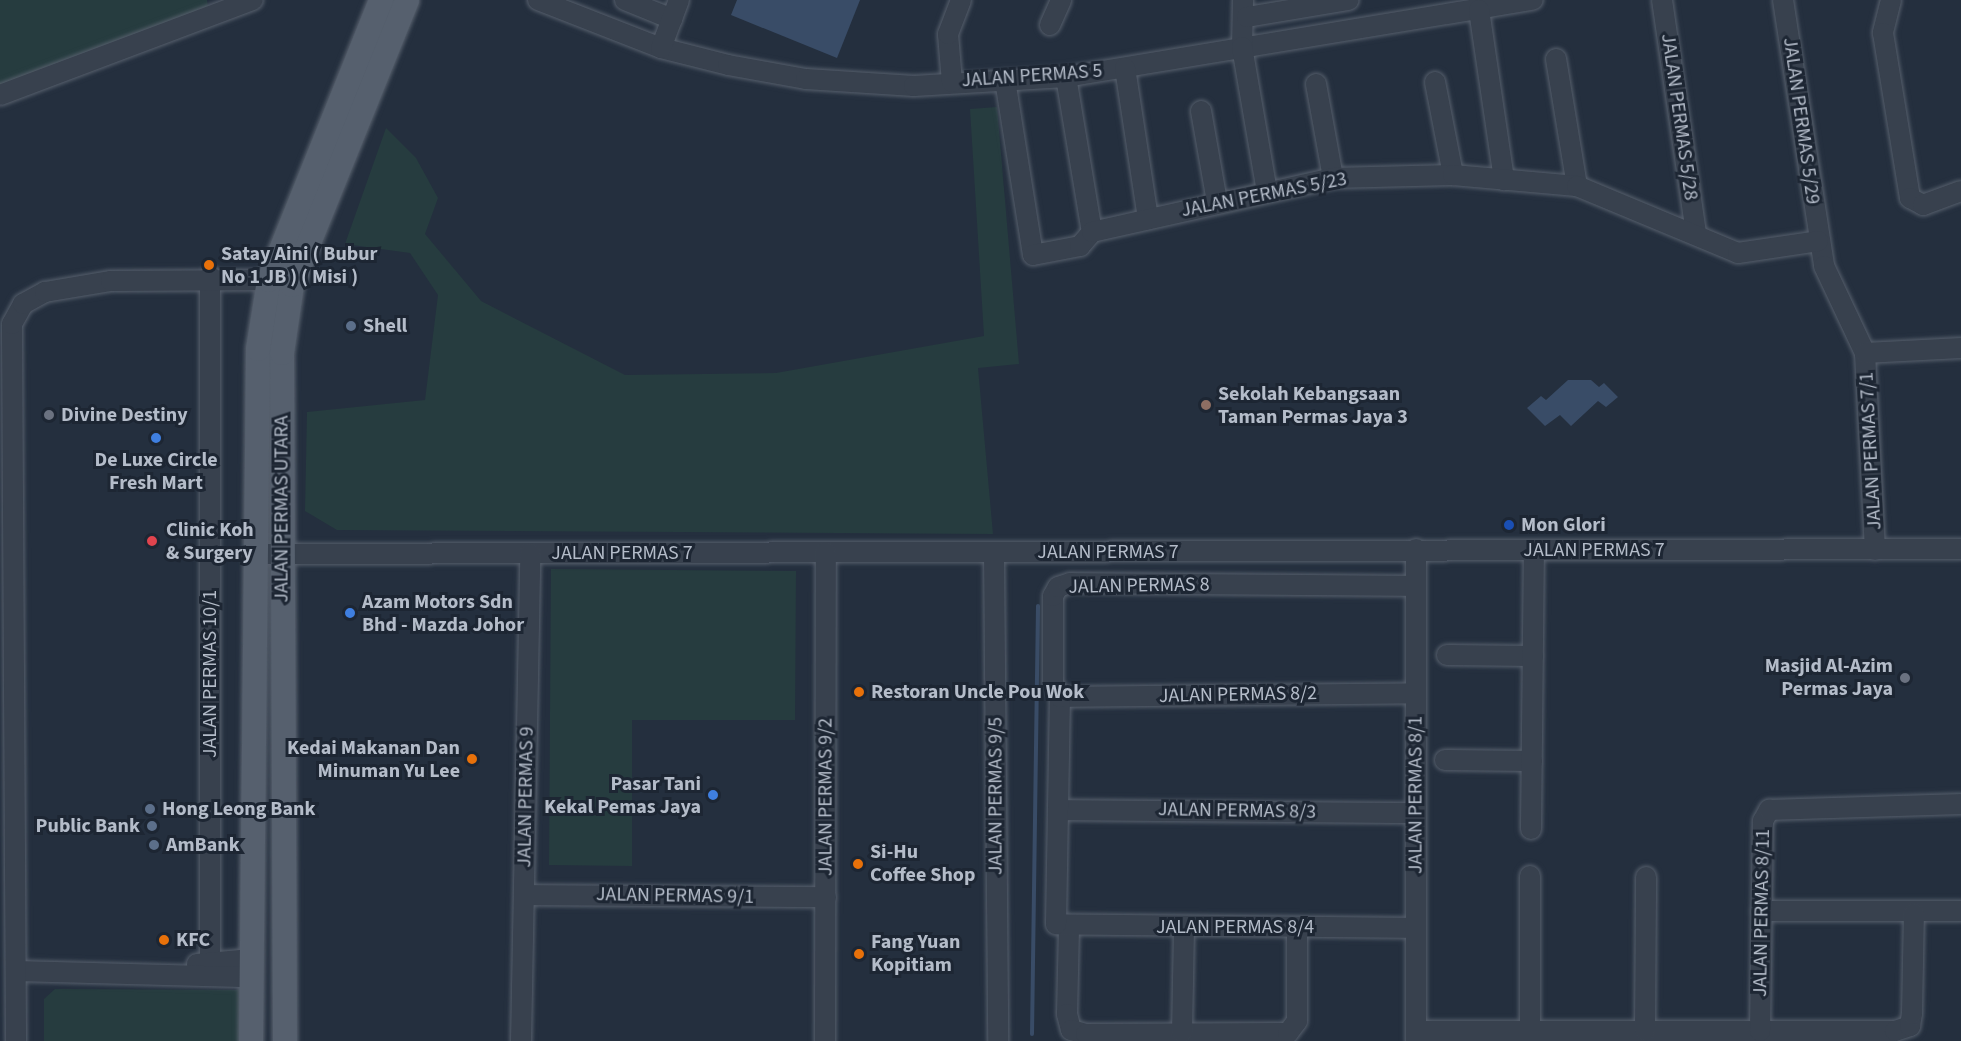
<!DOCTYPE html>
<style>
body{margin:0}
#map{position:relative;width:1961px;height:1041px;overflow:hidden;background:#242f3e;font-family:"Source Sans 3",sans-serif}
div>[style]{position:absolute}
.green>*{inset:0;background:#263c3f}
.water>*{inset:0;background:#394c67}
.stream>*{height:4px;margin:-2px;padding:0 2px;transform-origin:2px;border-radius:2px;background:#394c67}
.roads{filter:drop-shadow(0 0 2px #565f6c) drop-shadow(0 0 2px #565f6c)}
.minor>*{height:20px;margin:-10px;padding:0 10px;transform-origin:10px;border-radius:10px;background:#38414e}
.major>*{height:24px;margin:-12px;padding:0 12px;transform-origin:12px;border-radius:12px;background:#56606e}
.dots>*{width:16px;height:16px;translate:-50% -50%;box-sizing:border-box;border:3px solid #1d2633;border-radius:50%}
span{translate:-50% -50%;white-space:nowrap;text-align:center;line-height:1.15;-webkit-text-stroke:6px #1d2633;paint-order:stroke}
.street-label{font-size:20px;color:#b4bcc9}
.poi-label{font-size:20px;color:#b4bcc9;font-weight:700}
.left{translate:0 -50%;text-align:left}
.right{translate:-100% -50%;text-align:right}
</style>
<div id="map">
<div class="green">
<i style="clip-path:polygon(0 0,207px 0,209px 14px,0 89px)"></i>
<i style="clip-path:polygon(997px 107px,1019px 364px,978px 368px,993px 534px,337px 530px,305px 511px,307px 412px,425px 400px,438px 295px,410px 253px,345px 244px,386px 128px,416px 158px,438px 198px,425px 234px,481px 301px,625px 375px,776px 373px,984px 336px,970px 109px)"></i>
<i style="clip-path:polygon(551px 569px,796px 571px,795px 720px,632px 720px,632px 866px,549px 865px)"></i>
<i style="clip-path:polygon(55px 989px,243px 990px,247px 1041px,44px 1041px,44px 999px)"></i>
</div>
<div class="water">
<i style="clip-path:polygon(737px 0,860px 0,837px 58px,731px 15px)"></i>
<i style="clip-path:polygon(1568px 380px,1591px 380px,1599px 387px,1604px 383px,1618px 397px,1606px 407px,1598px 401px,1571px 426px,1560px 415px,1545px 426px,1527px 408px,1541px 396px,1546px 400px)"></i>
</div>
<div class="stream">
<i style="left:1032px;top:1034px;width:428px;rotate:-89.2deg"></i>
</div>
<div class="roads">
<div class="minor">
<i style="left:538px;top:0;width:132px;rotate:21.3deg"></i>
<i style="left:661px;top:48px;width:69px;rotate:14.2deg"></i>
<i style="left:728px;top:65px;width:79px;rotate:10.2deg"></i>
<i style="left:806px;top:79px;width:108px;rotate:3.7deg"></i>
<i style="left:914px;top:86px;width:152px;rotate:-3.4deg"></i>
<i style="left:1066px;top:77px;width:473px;rotate:-9.4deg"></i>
<i style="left:625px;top:0;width:51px;rotate:22deg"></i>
<i style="left:1243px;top:0;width:47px;rotate:91.2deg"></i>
<i style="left:1242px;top:47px;width:147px;rotate:80.2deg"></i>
<i style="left:1662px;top:0;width:236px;rotate:81.7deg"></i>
<i style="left:1783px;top:0;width:269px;rotate:81.2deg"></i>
<i style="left:1824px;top:266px;width:96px;rotate:64.8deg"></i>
<i style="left:1865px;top:353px;width:197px;rotate:87.1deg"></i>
<i style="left:1891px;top:0;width:34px;rotate:104deg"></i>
<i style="left:1883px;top:33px;width:167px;rotate:80.7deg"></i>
<i style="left:1910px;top:198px;width:15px;rotate:28deg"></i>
<i style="left:1923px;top:205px;width:40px;rotate:-20.2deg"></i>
<i style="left:1479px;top:10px;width:172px;rotate:81.6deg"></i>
<i style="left:1247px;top:17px;width:103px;rotate:-9.5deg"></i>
<i style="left:1050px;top:25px;width:27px;rotate:-66deg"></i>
<i style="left:661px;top:48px;width:51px;rotate:-69.4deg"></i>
<i style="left:1556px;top:59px;width:129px;rotate:80.6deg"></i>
<i style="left:1125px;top:68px;width:153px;rotate:81.3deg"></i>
<i style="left:1066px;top:77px;width:157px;rotate:80.5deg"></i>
<i style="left:1005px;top:80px;width:177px;rotate:80.9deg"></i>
<i style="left:1033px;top:255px;width:48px;rotate:-10.8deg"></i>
<i style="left:1080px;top:246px;width:18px;rotate:-49deg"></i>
<i style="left:952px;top:82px;width:48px;rotate:-94.8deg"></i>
<i style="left:948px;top:34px;width:36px;rotate:-69deg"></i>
<i style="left:1435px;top:82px;width:95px;rotate:79deg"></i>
<i style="left:1316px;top:84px;width:96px;rotate:79.7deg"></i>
<i style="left:0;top:95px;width:270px;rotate:-20.6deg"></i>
<i style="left:1201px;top:111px;width:92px;rotate:80deg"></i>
<i style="left:1092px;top:232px;width:247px;rotate:-12.6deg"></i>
<i style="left:1333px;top:178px;width:120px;rotate:-1.4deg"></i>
<i style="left:1453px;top:175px;width:124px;rotate:5.1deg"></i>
<i style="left:1577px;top:186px;width:174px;rotate:22.6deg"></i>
<i style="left:1738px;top:253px;width:81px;rotate:-8.5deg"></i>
<i style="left:210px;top:276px;width:687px;rotate:90deg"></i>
<i style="left:1865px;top:353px;width:96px;rotate:-3deg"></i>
<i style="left:994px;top:552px;width:489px;rotate:89.5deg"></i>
<i style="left:268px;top:554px;width:1693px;rotate:-0.17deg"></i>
<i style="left:1447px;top:655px;width:86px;rotate:0.7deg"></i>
<i style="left:1060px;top:697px;width:356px;rotate:-0.6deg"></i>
<i style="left:1445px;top:760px;width:87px;rotate:0.7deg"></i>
<i style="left:1058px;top:810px;width:358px;rotate:0.5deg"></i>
<i style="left:1531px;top:829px;width:278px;rotate:-89.4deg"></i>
<i style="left:1530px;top:876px;width:155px;rotate:90deg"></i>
<i style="left:524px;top:895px;width:302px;rotate:0.4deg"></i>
<i style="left:1761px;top:911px;width:200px"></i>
<i style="left:1069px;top:927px;width:87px;rotate:91.3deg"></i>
<i style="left:1067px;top:1014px;width:16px;rotate:76deg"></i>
<i style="left:1071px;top:1030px;width:16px;rotate:15deg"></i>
<i style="left:1086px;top:1034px;width:202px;rotate:-0.3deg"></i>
<i style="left:1288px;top:1033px;width:15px;rotate:-53deg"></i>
<i style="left:1297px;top:1021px;width:93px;rotate:-90deg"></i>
<i style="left:1415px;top:928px;width:359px;rotate:-179.4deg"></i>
<i style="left:1056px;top:924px;width:227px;rotate:-89deg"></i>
<i style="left:1060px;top:697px;width:16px;rotate:-117deg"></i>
<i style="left:1053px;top:683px;width:87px;rotate:-90deg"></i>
<i style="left:1053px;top:596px;width:10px;rotate:-61deg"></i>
<i style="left:1058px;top:587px;width:13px;rotate:-18deg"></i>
<i style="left:1070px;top:583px;width:346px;rotate:0.5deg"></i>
<i style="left:197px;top:964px;width:55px;rotate:-5.2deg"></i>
<i style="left:16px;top:971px;width:235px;rotate:1.5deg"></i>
<i style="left:1416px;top:1031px;width:479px"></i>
<i style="left:1895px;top:1031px;width:16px;rotate:-18deg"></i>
<i style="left:1910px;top:1026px;width:12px;rotate:-81deg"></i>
<i style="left:1912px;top:1014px;width:101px;rotate:-88.9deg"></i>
<i style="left:1645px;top:1031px;width:154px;rotate:-89.6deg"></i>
<i style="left:1760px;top:1031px;width:210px;rotate:-89.2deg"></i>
<i style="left:1763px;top:821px;width:13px;rotate:-61deg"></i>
<i style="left:1769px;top:810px;width:192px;rotate:-1.8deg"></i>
<i style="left:1182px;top:1033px;width:106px;rotate:-88.9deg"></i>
<i style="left:16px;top:1041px;width:717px;rotate:-90.32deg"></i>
<i style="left:12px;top:324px;width:23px;rotate:-61deg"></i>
<i style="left:23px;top:304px;width:25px;rotate:-29deg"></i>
<i style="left:45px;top:292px;width:67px;rotate:-9.5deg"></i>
<i style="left:111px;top:281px;width:158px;rotate:-0.4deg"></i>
<i style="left:521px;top:1041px;width:488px;rotate:-88.9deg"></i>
<i style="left:825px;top:1041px;width:489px;rotate:-89.9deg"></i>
<i style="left:1416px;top:1041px;width:492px;rotate:-90deg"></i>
</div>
<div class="major">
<i style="left:251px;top:1041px;width:692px;rotate:-89.42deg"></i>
<i style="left:258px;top:349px;width:70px;rotate:-80.9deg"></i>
<i style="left:269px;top:280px;width:302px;rotate:-68.2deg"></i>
<i style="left:285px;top:1041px;width:688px;rotate:-90.25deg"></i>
<i style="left:282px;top:353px;width:69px;rotate:-81.6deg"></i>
<i style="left:292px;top:285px;width:307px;rotate:-68deg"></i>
</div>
</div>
<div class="dots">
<i style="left:209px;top:265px;background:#e8710a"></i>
<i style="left:351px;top:326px;background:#5c6f8a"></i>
<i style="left:1206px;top:405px;background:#8d6e63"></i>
<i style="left:49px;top:415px;background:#6b7280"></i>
<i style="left:156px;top:438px;background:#3f7fe0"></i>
<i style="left:1509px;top:525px;background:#1a4fb4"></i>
<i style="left:152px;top:541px;background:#e0444e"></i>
<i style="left:350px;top:613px;background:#3f7fe0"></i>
<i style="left:1905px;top:678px;background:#6b7280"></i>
<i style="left:859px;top:692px;background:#e8710a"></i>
<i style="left:472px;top:759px;background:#e8710a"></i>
<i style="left:713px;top:795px;background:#3f7fe0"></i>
<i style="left:150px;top:809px;background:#5c6f8a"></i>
<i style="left:152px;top:826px;background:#5c6f8a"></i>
<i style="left:154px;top:845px;background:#5c6f8a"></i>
<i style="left:858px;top:864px;background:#e8710a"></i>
<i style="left:164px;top:940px;background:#e8710a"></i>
<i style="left:859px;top:954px;background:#e8710a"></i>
</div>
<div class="street-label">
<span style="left:1032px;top:76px;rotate:-4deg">JALAN PERMAS 5</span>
<span style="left:1679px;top:117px;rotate:82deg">JALAN PERMAS 5/28</span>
<span style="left:1801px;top:121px;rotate:82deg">JALAN PERMAS 5/29</span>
<span style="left:1264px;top:195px;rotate:-11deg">JALAN PERMAS 5/23</span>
<span style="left:1871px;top:451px;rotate:-93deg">JALAN PERMAS 7/1</span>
<span style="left:282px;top:509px;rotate:-90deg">JALAN PERMAS UTARA</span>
<span style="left:1594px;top:550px">JALAN PERMAS 7</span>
<span style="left:1108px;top:552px">JALAN PERMAS 7</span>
<span style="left:622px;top:553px">JALAN PERMAS 7</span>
<span style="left:1139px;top:586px;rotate:-1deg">JALAN PERMAS 8</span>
<span style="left:210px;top:674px;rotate:-90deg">JALAN PERMAS 10/1</span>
<span style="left:1238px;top:695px;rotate:-1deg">JALAN PERMAS 8/2</span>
<span style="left:1416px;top:795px;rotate:-90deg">JALAN PERMAS 8/1</span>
<span style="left:996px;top:796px;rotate:-90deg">JALAN PERMAS 9/5</span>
<span style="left:526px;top:797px;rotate:-89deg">JALAN PERMAS 9</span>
<span style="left:826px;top:797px;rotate:-90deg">JALAN PERMAS 9/2</span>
<span style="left:1237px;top:811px;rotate:1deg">JALAN PERMAS 8/3</span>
<span style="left:675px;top:896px;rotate:1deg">JALAN PERMAS 9/1</span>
<span style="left:1762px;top:913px;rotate:-89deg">JALAN PERMAS 8/11</span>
<span style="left:1235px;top:927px">JALAN PERMAS 8/4</span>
</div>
<div class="poi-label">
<span class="left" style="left:221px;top:266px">Satay Aini ( Bubur<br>No 1 JB ) ( Misi )</span>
<span class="left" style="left:363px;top:326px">Shell</span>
<span class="left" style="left:1218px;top:406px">Sekolah Kebangsaan<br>Taman Permas Jaya 3</span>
<span class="left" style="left:61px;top:415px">Divine Destiny</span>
<span style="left:156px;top:472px">De Luxe Circle<br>Fresh Mart</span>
<span class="left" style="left:1521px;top:525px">Mon Glori</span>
<span class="left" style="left:166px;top:542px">Clinic Koh<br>&amp; Surgery</span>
<span class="left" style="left:362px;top:614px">Azam Motors Sdn<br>Bhd - Mazda Johor</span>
<span class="right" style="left:1893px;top:678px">Masjid Al-Azim<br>Permas Jaya</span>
<span class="left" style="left:871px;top:692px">Restoran Uncle Pou Wok</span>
<span class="right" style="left:460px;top:760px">Kedai Makanan Dan<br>Minuman Yu Lee</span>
<span class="right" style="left:701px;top:796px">Pasar Tani<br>Kekal Pemas Jaya</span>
<span class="left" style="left:162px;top:809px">Hong Leong Bank</span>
<span class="right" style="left:140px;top:826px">Public Bank</span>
<span class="left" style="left:166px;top:845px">AmBank</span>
<span class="left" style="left:870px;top:864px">Si-Hu<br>Coffee Shop</span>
<span class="left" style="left:176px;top:940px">KFC</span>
<span class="left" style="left:871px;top:954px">Fang Yuan<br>Kopitiam</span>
</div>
</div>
